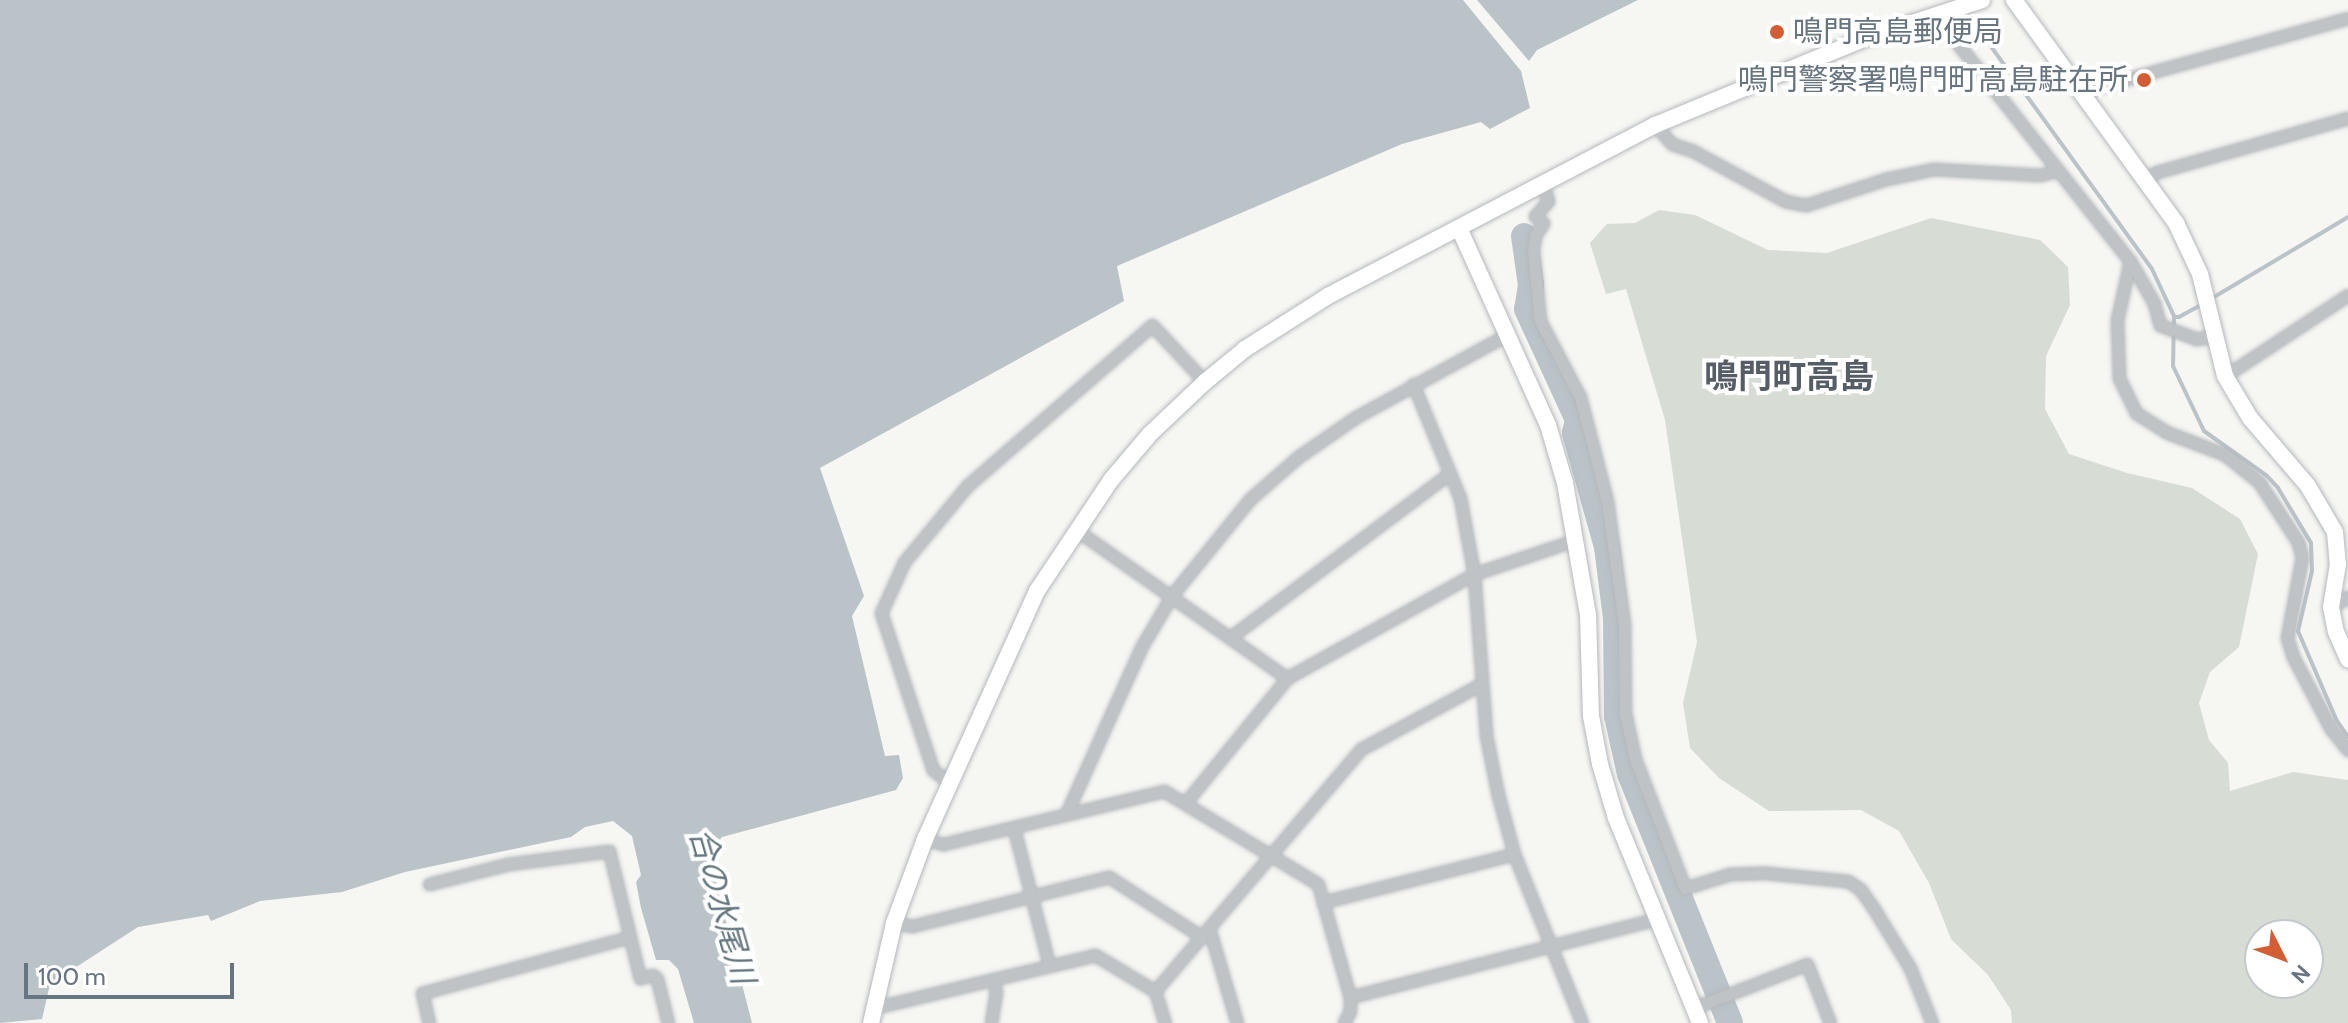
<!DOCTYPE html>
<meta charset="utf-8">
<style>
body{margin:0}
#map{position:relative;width:2348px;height:1023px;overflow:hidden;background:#f6f6f3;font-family:Cabin,"Noto Sans JP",sans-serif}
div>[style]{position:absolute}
.green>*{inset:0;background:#d7dcd4}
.water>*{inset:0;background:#bac3c8}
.stream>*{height:4px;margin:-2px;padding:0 2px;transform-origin:2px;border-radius:2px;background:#bac3c8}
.river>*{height:26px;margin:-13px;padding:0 13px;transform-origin:13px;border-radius:13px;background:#bac3c8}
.roads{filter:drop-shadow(0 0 2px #b4b8bc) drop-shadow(0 0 2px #b4b8bc)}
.street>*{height:11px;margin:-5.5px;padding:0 5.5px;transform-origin:5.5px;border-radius:5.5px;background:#bfc3c6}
.secondary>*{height:16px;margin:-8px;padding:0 8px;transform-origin:8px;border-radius:8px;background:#fff}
.dots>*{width:22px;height:22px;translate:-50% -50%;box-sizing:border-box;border:4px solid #fff;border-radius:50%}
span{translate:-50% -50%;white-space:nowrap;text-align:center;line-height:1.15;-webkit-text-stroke:8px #fff;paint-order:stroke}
.poi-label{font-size:30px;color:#677581}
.left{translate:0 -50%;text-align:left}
.right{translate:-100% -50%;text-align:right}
.water-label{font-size:32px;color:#63767e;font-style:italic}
.quarter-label{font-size:34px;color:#555e67;font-weight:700}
.north{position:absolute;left:2244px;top:919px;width:80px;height:80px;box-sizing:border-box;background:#fff;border:2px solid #c2c8cd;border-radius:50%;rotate:132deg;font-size:22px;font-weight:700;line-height:32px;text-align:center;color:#677581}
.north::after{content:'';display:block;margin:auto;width:28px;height:36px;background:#d35d35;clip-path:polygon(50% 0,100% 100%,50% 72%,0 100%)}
.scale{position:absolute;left:24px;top:963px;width:210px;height:36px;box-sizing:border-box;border:4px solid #677581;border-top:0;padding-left:10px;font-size:24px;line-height:28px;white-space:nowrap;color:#677581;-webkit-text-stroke:6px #fff;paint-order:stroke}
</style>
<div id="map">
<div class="green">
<i style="clip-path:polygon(evenodd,1659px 210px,1695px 215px,1768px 250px,1827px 253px,1931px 218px,2040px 240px,2068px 267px,2070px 305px,2046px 356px,2045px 409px,2069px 454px,2127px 473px,2192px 488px,2240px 519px,2258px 554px,2239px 647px,2210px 672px,2199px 703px,2209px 740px,2228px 763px,2230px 791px,2293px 772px,2348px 780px,2348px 1023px,2012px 1023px,2011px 1010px,1988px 975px,1951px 939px,1929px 883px,1899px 831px,1861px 810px,1769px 811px,1719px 778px,1690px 748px,1683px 703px,1697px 642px,1665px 420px,1626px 289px,1606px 294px,1590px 243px,1607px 224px,1635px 223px,1659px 210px,2260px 935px,2308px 935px,2308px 983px,2260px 983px,2260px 935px)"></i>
</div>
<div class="water">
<i style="clip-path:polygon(0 0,1463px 0,1521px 71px,1530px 108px,1490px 129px,1481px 122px,1402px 144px,1117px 266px,1124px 301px,820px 468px,864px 596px,852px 616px,885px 756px,899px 755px,903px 778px,896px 790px,722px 837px,712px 850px,717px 887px,752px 1023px,694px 1023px,678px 969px,669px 960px,656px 960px,641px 908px,636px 882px,641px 875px,632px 836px,613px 821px,585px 827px,571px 837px,405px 872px,342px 892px,260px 901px,211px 921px,208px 915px,138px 927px,50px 984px,42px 1019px,0 1023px)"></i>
<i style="clip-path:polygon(1477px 0,1638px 0,1537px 50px,1529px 61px)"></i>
</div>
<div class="stream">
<i style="left:1966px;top:12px;width:317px;rotate:54.1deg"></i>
<i style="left:2152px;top:269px;width:52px;rotate:64.9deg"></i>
<i style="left:2174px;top:316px;width:50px;rotate:91.1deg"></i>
<i style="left:2173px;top:366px;width:72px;rotate:64.5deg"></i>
<i style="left:2204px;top:431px;width:77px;rotate:35.5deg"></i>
<i style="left:2267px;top:476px;width:16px;rotate:47deg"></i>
<i style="left:2278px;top:488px;width:64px;rotate:59deg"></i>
<i style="left:2311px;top:543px;width:28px;rotate:88deg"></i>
<i style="left:2312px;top:571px;width:62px;rotate:103.1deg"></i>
<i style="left:2298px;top:631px;width:98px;rotate:66.6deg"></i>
<i style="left:2337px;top:721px;width:19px;rotate:55deg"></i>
<i style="left:2209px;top:300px;width:162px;rotate:-30.8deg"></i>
<i style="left:2174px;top:317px;width:5px"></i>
<i style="left:2179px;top:317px;width:26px;rotate:-29deg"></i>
</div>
<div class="river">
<i style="left:1524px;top:236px;width:49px;rotate:81.9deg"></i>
<i style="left:1531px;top:285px;width:24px;rotate:99deg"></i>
<i style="left:1527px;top:309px;width:122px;rotate:65.3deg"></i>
<i style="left:1578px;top:420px;width:13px;rotate:103deg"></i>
<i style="left:1575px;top:433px;width:118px;rotate:74.3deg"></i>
<i style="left:1607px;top:547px;width:72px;rotate:82.8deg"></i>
<i style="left:1616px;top:618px;width:98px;rotate:89.4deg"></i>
<i style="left:1617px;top:716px;width:59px;rotate:77.4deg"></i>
<i style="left:1630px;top:774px;width:268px;rotate:68.1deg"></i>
</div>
<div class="roads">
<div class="street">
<i style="left:1935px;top:15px;width:314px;rotate:51.6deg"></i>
<i style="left:2130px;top:261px;width:48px;rotate:60.3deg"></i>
<i style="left:2154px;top:303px;width:23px;rotate:75deg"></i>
<i style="left:2160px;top:325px;width:39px;rotate:21deg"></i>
<i style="left:2196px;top:339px;width:17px;rotate:-10deg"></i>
<i style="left:2081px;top:95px;width:15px;rotate:-28deg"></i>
<i style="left:2094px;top:88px;width:263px;rotate:-15.4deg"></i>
<i style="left:1655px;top:125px;width:25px;rotate:48deg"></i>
<i style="left:1672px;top:144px;width:22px;rotate:18deg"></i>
<i style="left:1693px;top:151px;width:105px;rotate:28.5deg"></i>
<i style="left:1785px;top:201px;width:21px;rotate:11deg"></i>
<i style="left:1806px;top:205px;width:84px;rotate:-18deg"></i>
<i style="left:1886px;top:179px;width:48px;rotate:-12deg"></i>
<i style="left:1933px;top:169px;width:107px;rotate:3.2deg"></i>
<i style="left:2040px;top:175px;width:16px;rotate:-15deg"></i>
<i style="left:2144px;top:179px;width:15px;rotate:-28deg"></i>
<i style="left:2157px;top:172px;width:198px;rotate:-15.8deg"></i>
<i style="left:1542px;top:182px;width:20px;rotate:72deg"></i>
<i style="left:1548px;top:201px;width:20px;rotate:131deg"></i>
<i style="left:1535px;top:216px;width:11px;rotate:41deg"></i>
<i style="left:1543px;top:223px;width:15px;rotate:122deg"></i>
<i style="left:1535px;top:236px;width:14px;rotate:98deg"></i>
<i style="left:1533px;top:250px;width:71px;rotate:84.4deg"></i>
<i style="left:1540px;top:321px;width:86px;rotate:62.2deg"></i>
<i style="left:1580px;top:397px;width:107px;rotate:75.4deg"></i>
<i style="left:1607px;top:501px;width:123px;rotate:82.1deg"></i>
<i style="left:1624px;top:623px;width:90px;rotate:89.4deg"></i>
<i style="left:1625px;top:713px;width:47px;rotate:77.7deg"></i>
<i style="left:1635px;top:759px;width:138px;rotate:68.8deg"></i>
<i style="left:1685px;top:888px;width:47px;rotate:-17.3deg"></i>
<i style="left:1730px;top:874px;width:36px;rotate:-2deg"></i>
<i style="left:1766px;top:873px;width:82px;rotate:5.6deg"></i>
<i style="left:1848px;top:881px;width:14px;rotate:34deg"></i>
<i style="left:1860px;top:889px;width:24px;rotate:55deg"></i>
<i style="left:1874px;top:909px;width:69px;rotate:58.6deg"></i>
<i style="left:1910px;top:968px;width:59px;rotate:68.2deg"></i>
<i style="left:2130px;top:261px;width:60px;rotate:102.4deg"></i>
<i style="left:2117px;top:320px;width:58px;rotate:88deg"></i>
<i style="left:2119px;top:378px;width:39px;rotate:64deg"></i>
<i style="left:2136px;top:413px;width:36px;rotate:32deg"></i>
<i style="left:2166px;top:432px;width:62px;rotate:20.8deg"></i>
<i style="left:2224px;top:454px;width:45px;rotate:38.7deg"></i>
<i style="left:2259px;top:482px;width:72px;rotate:57deg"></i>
<i style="left:2298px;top:542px;width:16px;rotate:75deg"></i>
<i style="left:2302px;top:557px;width:82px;rotate:100.5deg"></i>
<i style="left:2287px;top:638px;width:20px;rotate:72deg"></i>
<i style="left:2293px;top:657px;width:81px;rotate:62.2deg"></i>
<i style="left:2331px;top:729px;width:27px;rotate:51deg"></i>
<i style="left:2225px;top:376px;width:147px;rotate:-33.4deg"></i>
<i style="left:1413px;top:384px;width:123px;rotate:67.6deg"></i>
<i style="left:1460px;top:498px;width:77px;rotate:79.6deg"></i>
<i style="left:1474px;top:574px;width:161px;rotate:85.7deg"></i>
<i style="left:1486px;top:735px;width:61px;rotate:78.7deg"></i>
<i style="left:1498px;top:795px;width:61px;rotate:74.8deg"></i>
<i style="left:1514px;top:854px;width:182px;rotate:68.1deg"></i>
<i style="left:1075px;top:529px;width:259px;rotate:35.1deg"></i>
<i style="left:2331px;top:607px;width:20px;rotate:-30deg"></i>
<i style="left:1232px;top:636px;width:272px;rotate:-36.8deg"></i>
<i style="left:951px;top:784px;width:23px;rotate:-142deg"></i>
<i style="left:933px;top:770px;width:165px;rotate:-108.3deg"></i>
<i style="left:881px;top:613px;width:56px;rotate:-65.7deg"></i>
<i style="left:904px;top:562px;width:99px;rotate:-50.3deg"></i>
<i style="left:967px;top:486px;width:245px;rotate:-41deg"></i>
<i style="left:1152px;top:325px;width:78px;rotate:47.1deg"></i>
<i style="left:1186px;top:802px;width:160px;rotate:-50.8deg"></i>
<i style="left:1287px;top:678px;width:214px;rotate:-29.1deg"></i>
<i style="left:1474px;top:574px;width:107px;rotate:-18.6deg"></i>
<i style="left:1066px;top:814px;width:184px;rotate:-65.7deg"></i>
<i style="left:1142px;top:646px;width:59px;rotate:-59.5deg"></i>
<i style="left:1172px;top:595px;width:124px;rotate:-50.9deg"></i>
<i style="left:1250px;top:499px;width:64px;rotate:-41.2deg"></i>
<i style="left:1298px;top:457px;width:70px;rotate:-34.6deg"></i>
<i style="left:1356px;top:417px;width:173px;rotate:-28.6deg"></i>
<i style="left:1014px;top:829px;width:139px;rotate:75.5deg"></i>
<i style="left:925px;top:839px;width:19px;rotate:16deg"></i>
<i style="left:943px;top:844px;width:227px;rotate:-13.5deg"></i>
<i style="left:1164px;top:791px;width:180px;rotate:31.1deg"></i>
<i style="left:1318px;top:884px;width:117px;rotate:74.2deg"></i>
<i style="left:1350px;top:997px;width:14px;rotate:90deg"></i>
<i style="left:1350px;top:1011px;width:13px;rotate:117deg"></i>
<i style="left:429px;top:884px;width:81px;rotate:-14.2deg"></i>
<i style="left:508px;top:864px;width:102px;rotate:-7.3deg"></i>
<i style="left:609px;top:851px;width:131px;rotate:76.3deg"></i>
<i style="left:640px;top:978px;width:13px;rotate:-13deg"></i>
<i style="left:653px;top:975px;width:6px;rotate:45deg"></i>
<i style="left:657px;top:979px;width:45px;rotate:76deg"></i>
<i style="left:1323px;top:902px;width:197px;rotate:-14.1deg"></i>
<i style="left:894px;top:923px;width:18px;rotate:9deg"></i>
<i style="left:912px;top:926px;width:203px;rotate:-14deg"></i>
<i style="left:1109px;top:877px;width:111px;rotate:32.8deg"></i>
<i style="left:1209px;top:928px;width:99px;rotate:73.6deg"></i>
<i style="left:1155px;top:991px;width:318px;rotate:-49.6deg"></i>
<i style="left:1361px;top:749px;width:136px;rotate:-28.4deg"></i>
<i style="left:1350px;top:997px;width:317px;rotate:-14.3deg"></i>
<i style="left:873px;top:1008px;width:228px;rotate:-13.4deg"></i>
<i style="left:1095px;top:955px;width:70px;rotate:31deg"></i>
<i style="left:1155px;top:991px;width:34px;rotate:73deg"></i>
<i style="left:1693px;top:1008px;width:122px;rotate:-21.1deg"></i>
<i style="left:1807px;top:964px;width:63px;rotate:68.7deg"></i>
<i style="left:429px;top:1023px;width:31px;rotate:-103deg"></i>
<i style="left:422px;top:993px;width:214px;rotate:-15.1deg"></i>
<i style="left:991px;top:1023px;width:30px;rotate:-81deg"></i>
<i style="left:996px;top:993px;width:13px;rotate:-99deg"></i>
</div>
<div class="secondary">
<i style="left:2014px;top:0;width:276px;rotate:54deg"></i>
<i style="left:2176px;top:223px;width:56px;rotate:64.8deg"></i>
<i style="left:2200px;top:274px;width:105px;rotate:76.2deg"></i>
<i style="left:2225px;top:376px;width:49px;rotate:59.2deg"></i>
<i style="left:2250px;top:418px;width:89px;rotate:49.5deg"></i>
<i style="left:2308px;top:486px;width:53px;rotate:59.6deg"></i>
<i style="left:2335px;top:532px;width:32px;rotate:85deg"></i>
<i style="left:2338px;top:564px;width:44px;rotate:99.2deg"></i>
<i style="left:2331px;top:607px;width:25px;rotate:79deg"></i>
<i style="left:2336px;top:632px;width:30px;rotate:66deg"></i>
<i style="left:1459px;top:228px;width:216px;rotate:65.7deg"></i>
<i style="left:1548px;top:425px;width:60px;rotate:73.7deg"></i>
<i style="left:1565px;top:483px;width:134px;rotate:80.1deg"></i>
<i style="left:1588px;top:615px;width:101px;rotate:88.3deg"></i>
<i style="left:1591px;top:716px;width:49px;rotate:79.4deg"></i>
<i style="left:1600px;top:764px;width:56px;rotate:73.5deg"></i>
<i style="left:1616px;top:818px;width:222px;rotate:67.7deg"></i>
<i style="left:871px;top:1023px;width:103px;rotate:-77deg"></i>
<i style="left:894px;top:923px;width:90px;rotate:-69.7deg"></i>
<i style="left:925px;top:839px;width:272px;rotate:-65.7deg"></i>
<i style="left:1037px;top:591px;width:133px;rotate:-56.3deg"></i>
<i style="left:1111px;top:480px;width:60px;rotate:-49.7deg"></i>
<i style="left:1150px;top:434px;width:76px;rotate:-43.4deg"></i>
<i style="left:1205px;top:382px;width:52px;rotate:-39.5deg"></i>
<i style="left:1245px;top:349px;width:98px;rotate:-32.6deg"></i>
<i style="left:1328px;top:296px;width:369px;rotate:-27.6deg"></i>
<i style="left:1655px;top:125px;width:231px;rotate:-22.4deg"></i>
<i style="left:1869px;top:37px;width:119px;rotate:-18.1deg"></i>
</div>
</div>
<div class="dots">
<i style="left:1777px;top:32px;background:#d35d35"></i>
<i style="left:2144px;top:80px;background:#d35d35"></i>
</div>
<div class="poi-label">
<span class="left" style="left:1793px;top:32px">鳴門高島郵便局</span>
<span class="right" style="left:2128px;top:80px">鳴門警察署鳴門町高島駐在所</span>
</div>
<div class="water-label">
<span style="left:722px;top:906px;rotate:74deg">合の水尾川</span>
</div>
<div class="quarter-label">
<span style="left:1789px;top:377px">鳴門町高島</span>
</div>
<div class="north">N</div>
<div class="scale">100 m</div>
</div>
